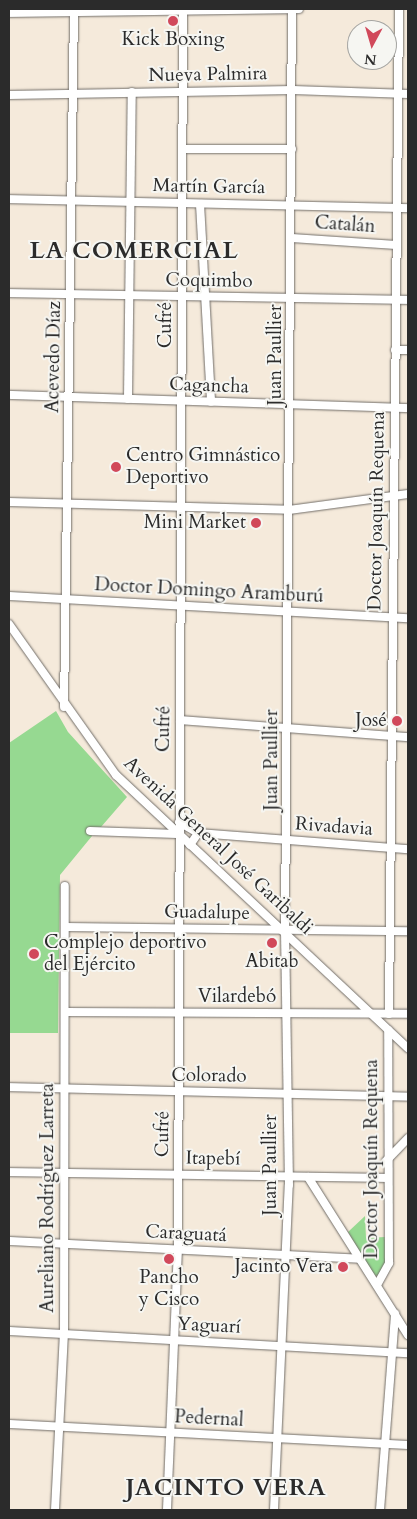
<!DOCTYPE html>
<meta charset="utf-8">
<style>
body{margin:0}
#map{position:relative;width:417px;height:1519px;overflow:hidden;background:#f5eadb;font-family:Cardo,serif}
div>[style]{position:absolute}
.green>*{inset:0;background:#96d991}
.roads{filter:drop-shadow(0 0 1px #726e69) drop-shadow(0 0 1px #726e69)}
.minor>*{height:8px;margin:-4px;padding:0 4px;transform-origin:4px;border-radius:4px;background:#fff}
.dots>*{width:14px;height:14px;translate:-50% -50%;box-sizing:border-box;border:2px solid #f6f6f2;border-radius:50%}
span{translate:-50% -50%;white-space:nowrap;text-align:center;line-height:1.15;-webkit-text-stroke:4px #f6f6f2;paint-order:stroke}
.poi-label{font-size:19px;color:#2b2b2b}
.left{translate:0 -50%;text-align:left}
.right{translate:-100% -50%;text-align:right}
.street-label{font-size:19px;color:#2b2b2b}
.district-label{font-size:24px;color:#2b2b2b;font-weight:700;letter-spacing:1px}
.frame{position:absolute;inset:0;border:10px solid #2b2b2b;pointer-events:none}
.north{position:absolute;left:347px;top:20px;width:50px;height:50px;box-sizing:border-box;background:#f6f6f2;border:1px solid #a5a5a2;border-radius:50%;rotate:186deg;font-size:14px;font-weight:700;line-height:20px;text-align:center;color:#2b2b2b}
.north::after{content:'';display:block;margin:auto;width:18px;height:22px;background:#d1495b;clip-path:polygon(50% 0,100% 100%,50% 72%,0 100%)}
</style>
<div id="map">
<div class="green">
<i style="clip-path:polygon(56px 711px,68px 732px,127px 797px,101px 827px,87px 828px,92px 836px,60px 875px,58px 1033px,9px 1033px,9px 743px)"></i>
<i style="clip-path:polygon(365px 1216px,366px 1238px,385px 1237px,386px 1261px,379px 1276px,373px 1275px,348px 1232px)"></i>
</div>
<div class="roads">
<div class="minor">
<i style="left:9px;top:13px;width:290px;rotate:-0.8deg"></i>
<i style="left:9px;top:95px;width:284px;rotate:-1deg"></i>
<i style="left:293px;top:90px;width:115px;rotate:2deg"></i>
<i style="left:185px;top:149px;width:107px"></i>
<i style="left:9px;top:199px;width:399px;rotate:1.3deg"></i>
<i style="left:200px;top:204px;width:198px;rotate:86.8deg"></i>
<i style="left:292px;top:238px;width:104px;rotate:3.9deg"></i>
<i style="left:9px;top:293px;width:399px;rotate:1deg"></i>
<i style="left:395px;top:350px;width:13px"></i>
<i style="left:9px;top:395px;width:399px;rotate:1.9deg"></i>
<i style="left:128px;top:399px;width:307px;rotate:-89.3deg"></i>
<i style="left:9px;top:502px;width:280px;rotate:1.6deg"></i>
<i style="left:289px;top:510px;width:120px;rotate:-7.7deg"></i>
<i style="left:9px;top:596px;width:400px;rotate:3.2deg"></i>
<i style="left:9px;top:624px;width:185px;rotate:54.7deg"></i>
<i style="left:116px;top:775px;width:400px;rotate:43.1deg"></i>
<i style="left:64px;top:707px;width:698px;rotate:-89.18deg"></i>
<i style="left:180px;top:720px;width:229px;rotate:4.3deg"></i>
<i style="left:179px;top:822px;width:22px;rotate:30deg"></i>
<i style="left:90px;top:831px;width:87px;rotate:2deg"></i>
<i style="left:190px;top:845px;width:14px;rotate:-56deg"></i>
<i style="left:198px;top:833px;width:211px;rotate:4.4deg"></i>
<i style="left:65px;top:927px;width:343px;rotate:0.7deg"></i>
<i style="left:66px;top:1012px;width:342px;rotate:0.3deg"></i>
<i style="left:389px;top:1014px;width:1005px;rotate:-89.43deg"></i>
<i style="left:9px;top:1087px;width:399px;rotate:1.4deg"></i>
<i style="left:386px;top:1161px;width:32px;rotate:-46deg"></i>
<i style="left:9px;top:1172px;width:377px;rotate:0.9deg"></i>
<i style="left:308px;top:1177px;width:187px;rotate:57.7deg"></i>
<i style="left:9px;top:1241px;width:352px;rotate:2.9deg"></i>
<i style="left:377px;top:1285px;width:25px;rotate:-61deg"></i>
<i style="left:389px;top:1263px;width:233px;rotate:-90.2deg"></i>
<i style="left:9px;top:1331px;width:400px;rotate:3.2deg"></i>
<i style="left:9px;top:1424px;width:400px;rotate:3deg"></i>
<i style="left:55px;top:1510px;width:176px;rotate:-87.1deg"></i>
<i style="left:64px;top:1334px;width:448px;rotate:-89.9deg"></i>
<i style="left:167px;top:1510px;width:260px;rotate:-87.6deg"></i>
<i style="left:178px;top:1250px;width:1241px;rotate:-89.77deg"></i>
<i style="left:274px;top:1510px;width:325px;rotate:-87.4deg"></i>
<i style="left:289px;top:1185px;width:253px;rotate:-90.9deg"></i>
<i style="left:285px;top:932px;width:923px;rotate:-89.57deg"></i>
<i style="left:380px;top:1510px;width:197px;rotate:-85.6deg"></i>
</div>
</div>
<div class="dots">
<i style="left:173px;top:21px;background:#d1495b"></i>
<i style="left:116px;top:467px;background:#d1495b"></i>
<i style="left:256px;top:523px;background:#d1495b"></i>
<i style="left:397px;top:721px;background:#d1495b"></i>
<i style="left:272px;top:943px;background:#d1495b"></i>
<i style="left:34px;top:954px;background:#d1495b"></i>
<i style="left:169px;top:1259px;background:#d1495b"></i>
<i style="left:343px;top:1267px;background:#d1495b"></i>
</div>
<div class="poi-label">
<span style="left:173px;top:40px">Kick Boxing</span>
<span class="left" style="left:126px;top:467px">Centro Gimnástico<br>Deportivo</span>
<span class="right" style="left:246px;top:523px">Mini Market</span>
<span class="right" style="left:387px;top:721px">José</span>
<span class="left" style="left:44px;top:954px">Complejo deportivo<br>del Ejército</span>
<span style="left:272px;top:962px">Abitab</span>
<span class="right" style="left:333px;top:1267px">Jacinto Vera</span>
<span style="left:169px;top:1289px">Pancho<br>y Cisco</span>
</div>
<div class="street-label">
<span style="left:208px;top:75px;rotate:-1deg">Nueva Palmira</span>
<span style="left:209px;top:187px;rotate:1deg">Martín García</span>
<span style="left:345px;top:225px;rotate:4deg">Catalán</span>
<span style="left:209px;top:281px;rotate:1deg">Coquimbo</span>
<span style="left:166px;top:325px;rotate:-90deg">Cufré</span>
<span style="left:276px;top:355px;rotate:-90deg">Juan Paullier</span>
<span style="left:54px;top:357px;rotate:-89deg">Acevedo Díaz</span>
<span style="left:209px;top:386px;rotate:2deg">Cagancha</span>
<span style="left:377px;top:511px;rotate:-89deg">Doctor Joaquín Requena</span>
<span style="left:209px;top:591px;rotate:3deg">Doctor Domingo Aramburú</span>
<span style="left:164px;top:729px;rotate:-89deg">Cufré</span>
<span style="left:272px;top:760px;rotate:-90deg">Juan Paullier</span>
<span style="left:334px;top:827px;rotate:4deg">Rivadavia</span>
<span style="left:218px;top:846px;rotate:43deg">Avenida General José Garibaldi</span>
<span style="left:207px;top:913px;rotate:1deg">Guadalupe</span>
<span style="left:237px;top:997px">Vilardebó</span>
<span style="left:209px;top:1076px;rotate:1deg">Colorado</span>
<span style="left:163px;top:1134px;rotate:-89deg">Cufré</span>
<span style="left:213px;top:1159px;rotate:1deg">Itapebí</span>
<span style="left:372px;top:1159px;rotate:-90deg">Doctor Joaquín Requena</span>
<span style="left:271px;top:1165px;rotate:-90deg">Juan Paullier</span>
<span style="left:48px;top:1198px;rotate:-90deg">Aureliano Rodríguez Larreta</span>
<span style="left:186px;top:1234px;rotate:3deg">Caraguatá</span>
<span style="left:209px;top:1326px;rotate:3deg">Yaguarí</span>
<span style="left:209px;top:1419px;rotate:3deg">Pedernal</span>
</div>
<div class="district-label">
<span style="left:134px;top:251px">LA COMERCIAL</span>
<span style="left:226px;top:1488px">JACINTO VERA</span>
</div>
<div class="frame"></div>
<div class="north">N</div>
</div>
